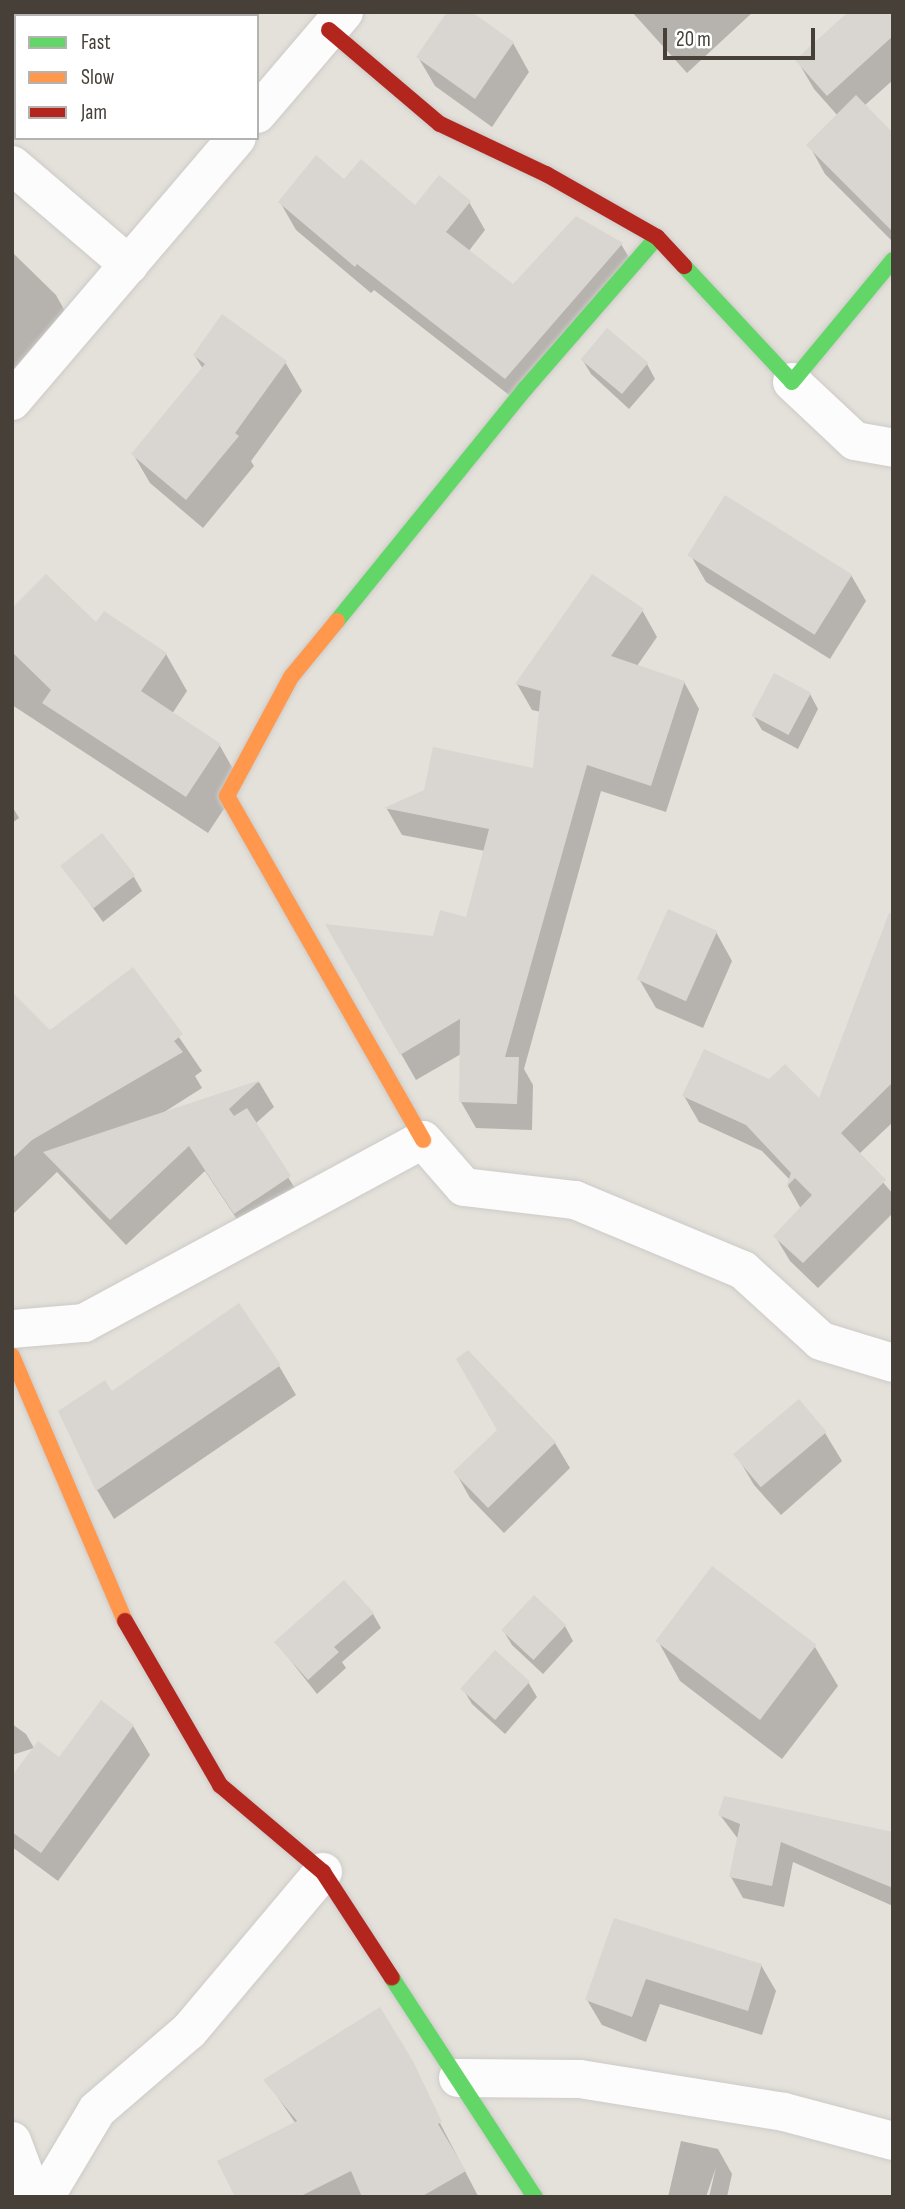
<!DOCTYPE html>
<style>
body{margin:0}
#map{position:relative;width:905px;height:2209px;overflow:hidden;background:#f1eeeb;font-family:"Sofia Sans Condensed",sans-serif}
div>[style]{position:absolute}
.residential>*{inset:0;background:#e4e0da}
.shadow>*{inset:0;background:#0003;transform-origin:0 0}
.building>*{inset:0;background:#d9d6d2;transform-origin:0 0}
.roads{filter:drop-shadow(0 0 2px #cdcbc8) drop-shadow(0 0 2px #cdcbc8)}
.street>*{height:38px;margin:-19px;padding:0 19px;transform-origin:19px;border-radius:19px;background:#fdfcfc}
.fast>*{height:16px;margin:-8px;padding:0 8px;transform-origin:8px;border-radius:8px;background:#63d668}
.slow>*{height:16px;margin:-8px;padding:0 8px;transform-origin:8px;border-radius:8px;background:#ff974d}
.jam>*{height:16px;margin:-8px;padding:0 8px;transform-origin:8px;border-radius:8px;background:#b3261e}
span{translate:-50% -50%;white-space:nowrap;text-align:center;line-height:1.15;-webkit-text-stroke:7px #fff;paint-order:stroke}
.frame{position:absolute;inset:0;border:14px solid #464038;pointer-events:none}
.legend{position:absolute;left:14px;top:14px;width:245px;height:126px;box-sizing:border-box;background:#fff;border:2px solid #b5b3af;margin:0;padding:9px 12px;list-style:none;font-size:21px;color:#464038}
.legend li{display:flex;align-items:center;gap:14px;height:35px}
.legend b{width:35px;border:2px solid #b5b3af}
.scale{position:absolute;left:663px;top:28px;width:152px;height:32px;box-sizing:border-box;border:4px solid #464038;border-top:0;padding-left:9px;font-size:21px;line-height:24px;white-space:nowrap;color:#464038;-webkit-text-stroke:5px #fff;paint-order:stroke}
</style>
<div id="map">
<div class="residential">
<i style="clip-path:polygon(evenodd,12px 12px,893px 12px,893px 2197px,12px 2197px,12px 12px,16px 16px,257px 16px,257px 138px,16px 138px,16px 16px)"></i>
</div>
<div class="shadow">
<i style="left:87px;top:12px;width:81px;height:5px"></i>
<i style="clip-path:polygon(632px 12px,753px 12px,687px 73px)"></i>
<i style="clip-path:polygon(893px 12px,893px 80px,864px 106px,893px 136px,893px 242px,825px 174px,809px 145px,838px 116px,814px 89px,797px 60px)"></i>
<i style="clip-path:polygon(513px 43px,529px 72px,492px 127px,435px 86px,418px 57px)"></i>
<i style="clip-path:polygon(345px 182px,415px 208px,469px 202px,485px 230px,468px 252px,513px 287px,621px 244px,637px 271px,522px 405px,374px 290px,371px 293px,296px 230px,280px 202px)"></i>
<i style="clip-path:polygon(12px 252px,56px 295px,72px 324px,22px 376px,12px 367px)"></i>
<i style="clip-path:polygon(195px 356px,285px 362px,302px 391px,251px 461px,254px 466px,203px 528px,150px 483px,133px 454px,203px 369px)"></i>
<i style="clip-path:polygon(582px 359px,647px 364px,655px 379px,629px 409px,591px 374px)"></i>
<i style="clip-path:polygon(691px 556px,851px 575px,866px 601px,830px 659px,706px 582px)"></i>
<i style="clip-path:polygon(642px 610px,657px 637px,637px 666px,684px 682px,699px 709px,666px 812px,601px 791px,524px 1069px,533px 1085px,532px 1130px,476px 1128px,461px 1102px,461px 1054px,416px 1080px,328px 926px,434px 938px,468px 919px,485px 851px,402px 835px,387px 809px,425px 791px,534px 770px,541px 712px,532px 710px,517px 684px)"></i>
<i style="clip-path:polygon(12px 611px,96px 625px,166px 654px,187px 691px,172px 714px,220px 746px,241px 783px,208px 833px,12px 705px)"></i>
<i style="clip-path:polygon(810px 694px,818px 709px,798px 749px,762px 730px,753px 715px)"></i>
<i style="clip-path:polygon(12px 806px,19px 818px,12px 823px)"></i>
<i style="clip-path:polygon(63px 866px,134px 877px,142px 891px,103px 922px)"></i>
<i style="clip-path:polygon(716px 932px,732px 961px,703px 1028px,656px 1008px,639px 979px)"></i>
<i style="clip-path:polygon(893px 940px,893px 1122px,859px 1154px,893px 1194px,893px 1213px,818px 1288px,790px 1261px,775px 1236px,801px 1209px,788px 1186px,790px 1180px,762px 1151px,699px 1122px,684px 1096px,820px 1102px)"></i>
<i style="clip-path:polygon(133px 970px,202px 1071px,195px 1076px,202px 1088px,158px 1116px,259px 1082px,274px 1107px,255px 1124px,304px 1203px,250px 1239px,205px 1171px,126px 1245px,57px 1172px,12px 1215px,12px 995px,50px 1033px)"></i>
<i style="clip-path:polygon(279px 1366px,296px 1395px,114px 1519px,97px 1490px,111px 1393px)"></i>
<i style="clip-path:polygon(825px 1433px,842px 1461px,781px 1515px,754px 1485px,737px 1456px)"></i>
<i style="clip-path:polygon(555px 1443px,570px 1468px,504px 1533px,470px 1498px,456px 1473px)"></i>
<i style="clip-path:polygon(373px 1614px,381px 1628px,342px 1662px,346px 1668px,317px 1694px,276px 1642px)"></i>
<i style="clip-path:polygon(565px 1626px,573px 1641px,543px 1674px,512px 1645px,503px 1630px)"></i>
<i style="clip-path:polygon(658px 1641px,815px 1647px,838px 1686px,782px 1759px,680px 1681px)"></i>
<i style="clip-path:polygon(528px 1682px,537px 1697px,505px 1734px,472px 1704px,463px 1689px)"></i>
<i style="clip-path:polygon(12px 1724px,26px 1734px,34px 1748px,12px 1755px)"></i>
<i style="clip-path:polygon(133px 1726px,150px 1755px,58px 1881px,12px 1847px,12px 1779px)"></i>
<i style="clip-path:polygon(720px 1815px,893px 1834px,893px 1906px,793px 1862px,784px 1907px,743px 1898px,731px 1877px,738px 1839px)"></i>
<i style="clip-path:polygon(615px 1920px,761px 1965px,776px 1991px,762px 2035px,660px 2004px,646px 2042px,602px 2025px,587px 2000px)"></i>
<i style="clip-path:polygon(393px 2033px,478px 2196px,237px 2197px,296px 2124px,266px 2080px)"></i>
<i style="clip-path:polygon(681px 2141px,718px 2149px,732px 2174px,727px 2197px,709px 2197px,716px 2167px,706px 2197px,668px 2197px)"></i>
</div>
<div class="building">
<i style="clip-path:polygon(447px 12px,472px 12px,514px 42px,475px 99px,416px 57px)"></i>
<i style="clip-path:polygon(848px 12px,893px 12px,893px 36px,827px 96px,795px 60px)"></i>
<i style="clip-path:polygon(856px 95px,893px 133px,893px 232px,806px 145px)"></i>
<i style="clip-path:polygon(316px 155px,344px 179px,361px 159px,415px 205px,439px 175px,471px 201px,446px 232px,513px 284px,576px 216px,623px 243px,505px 379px,357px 264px,355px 267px,278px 202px)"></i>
<i style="clip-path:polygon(222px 314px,287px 361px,235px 433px,239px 436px,186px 500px,131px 454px,205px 364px,193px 355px)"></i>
<i style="left:607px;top:328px;width:54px;height:41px;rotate:40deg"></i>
<i style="left:725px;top:495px;width:150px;height:71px;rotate:32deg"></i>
<i style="clip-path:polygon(46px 574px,96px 622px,104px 611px,167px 653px,141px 691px,221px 744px,186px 797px,42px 703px,51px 690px,12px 652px,12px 608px)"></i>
<i style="clip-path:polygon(592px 574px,644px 609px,611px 656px,685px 681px,651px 786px,587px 765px,505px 1057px,519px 1057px,517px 1104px,459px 1102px,460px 1019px,400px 1055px,325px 924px,433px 936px,440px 910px,466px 917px,489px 829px,384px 808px,424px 790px,433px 747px,533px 768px,541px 691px,515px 684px)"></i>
<i style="left:774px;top:673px;width:42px;height:48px;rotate:28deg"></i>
<i style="left:102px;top:833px;width:54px;height:53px;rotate:52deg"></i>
<i style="left:668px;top:909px;width:54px;height:77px;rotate:24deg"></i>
<i style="clip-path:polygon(889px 913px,893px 914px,893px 1082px,841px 1133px,886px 1180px,803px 1263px,773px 1236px,812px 1195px,795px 1178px,786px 1187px,791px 1173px,746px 1125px,682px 1096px,704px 1049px,769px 1079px,785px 1064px,819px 1098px)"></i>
<i style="clip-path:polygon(133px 967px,183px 1034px,174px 1041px,183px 1052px,32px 1140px,12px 1159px,12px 992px,50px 1030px)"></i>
<i style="clip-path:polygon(260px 1080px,229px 1109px,234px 1116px,247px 1108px,291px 1176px,234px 1214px,189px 1146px,110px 1220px,43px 1152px)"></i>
<i style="clip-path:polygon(239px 1303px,281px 1365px,96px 1491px,58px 1411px,105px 1380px,112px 1391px)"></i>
<i style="clip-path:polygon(468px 1350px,556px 1442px,488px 1508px,453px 1472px,497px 1430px,456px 1359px)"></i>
<i style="left:799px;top:1399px;width:43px;height:86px;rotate:50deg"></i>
<i style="left:712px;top:1566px;width:131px;height:94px;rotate:37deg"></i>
<i style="clip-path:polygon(344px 1580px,374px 1613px,334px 1647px,339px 1652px,308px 1680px,274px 1642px)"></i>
<i style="left:534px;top:1595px;width:44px;height:48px;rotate:43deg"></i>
<i style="left:495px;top:1650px;width:47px;height:52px;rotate:42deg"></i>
<i style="clip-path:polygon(101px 1700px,134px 1725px,41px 1853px,12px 1832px,12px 1776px,38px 1741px,59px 1757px)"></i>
<i style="clip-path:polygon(724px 1796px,893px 1832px,893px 1888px,781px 1842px,772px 1886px,729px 1877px,740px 1824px,718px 1815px)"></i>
<i style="clip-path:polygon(614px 1918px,762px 1964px,748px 2011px,646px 1979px,632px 2017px,585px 2000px)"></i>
<i style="clip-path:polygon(380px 2007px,413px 2061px,442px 2122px,438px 2124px,466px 2171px,421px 2197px,362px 2197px,351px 2171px,299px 2197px,235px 2197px,217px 2161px,297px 2121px,263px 2080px)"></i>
</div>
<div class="roads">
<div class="street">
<i style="left:257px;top:114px;width:134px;rotate:-49.5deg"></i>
<i style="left:12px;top:165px;width:154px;rotate:40.5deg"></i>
<i style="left:792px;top:382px;width:86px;rotate:43.1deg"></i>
<i style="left:855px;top:441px;width:39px;rotate:10deg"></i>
<i style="left:12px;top:401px;width:346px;rotate:-49.5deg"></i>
<i style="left:12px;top:1329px;width:72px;rotate:-4.8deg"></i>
<i style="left:84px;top:1323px;width:385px;rotate:-28.4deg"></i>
<i style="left:423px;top:1140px;width:62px;rotate:48.9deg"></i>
<i style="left:464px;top:1187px;width:112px;rotate:6.7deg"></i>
<i style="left:575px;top:1200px;width:182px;rotate:22.6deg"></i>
<i style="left:743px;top:1270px;width:105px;rotate:42.3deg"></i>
<i style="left:821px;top:1341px;width:75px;rotate:17deg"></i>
<i style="left:458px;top:2078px;width:122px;rotate:0.5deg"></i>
<i style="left:580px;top:2079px;width:207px;rotate:9.2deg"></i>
<i style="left:784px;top:2112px;width:113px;rotate:14.9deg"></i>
<i style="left:12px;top:2141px;width:60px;rotate:69.4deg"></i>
<i style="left:45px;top:2197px;width:101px;rotate:-59.1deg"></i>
<i style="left:97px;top:2110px;width:121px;rotate:-40.7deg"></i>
<i style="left:189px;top:2031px;width:208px;rotate:-49.9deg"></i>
</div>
<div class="fast">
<i style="left:684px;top:266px;width:158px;rotate:47deg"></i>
<i style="left:792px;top:382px;width:158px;rotate:-50.4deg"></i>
<i style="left:337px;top:621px;width:299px;rotate:-51deg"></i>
<i style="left:525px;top:389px;width:201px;rotate:-49deg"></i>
<i style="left:392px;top:1978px;width:262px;rotate:56.9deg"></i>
</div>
<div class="slow">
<i style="left:337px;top:621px;width:72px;rotate:129.4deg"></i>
<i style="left:291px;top:677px;width:135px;rotate:118.3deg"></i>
<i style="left:227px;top:796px;width:396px;rotate:60.3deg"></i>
<i style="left:12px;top:1356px;width:288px;rotate:66.9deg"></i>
</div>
<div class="jam">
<i style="left:329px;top:30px;width:145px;rotate:40.3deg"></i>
<i style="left:440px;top:124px;width:117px;rotate:25.3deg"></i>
<i style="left:546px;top:174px;width:128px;rotate:29.6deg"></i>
<i style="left:657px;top:237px;width:40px;rotate:47deg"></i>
<i style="left:125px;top:1621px;width:190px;rotate:59.9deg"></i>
<i style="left:220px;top:1785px;width:135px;rotate:40.2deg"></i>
<i style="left:323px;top:1872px;width:126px;rotate:56.9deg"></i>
</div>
</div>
<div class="frame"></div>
<ul class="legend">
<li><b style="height:9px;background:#63d668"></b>Fast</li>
<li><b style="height:9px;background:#ff974d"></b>Slow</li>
<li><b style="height:9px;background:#b3261e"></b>Jam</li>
</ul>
<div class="scale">20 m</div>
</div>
